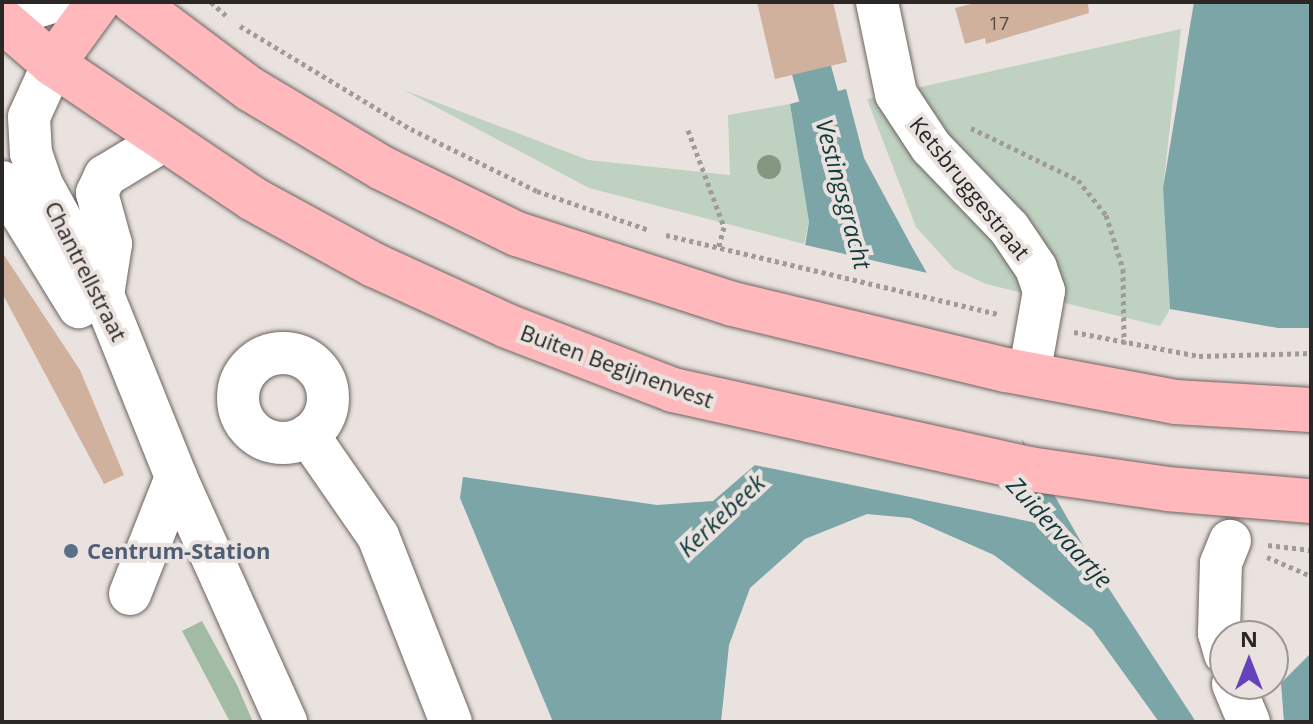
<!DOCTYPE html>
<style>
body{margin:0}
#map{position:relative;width:1313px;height:724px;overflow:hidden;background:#eae2de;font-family:"Open Sans",sans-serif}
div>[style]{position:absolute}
.green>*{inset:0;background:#bfd1c0}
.forest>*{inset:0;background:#a1bca2}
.water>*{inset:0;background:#7ba5a7}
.pier>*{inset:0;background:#eae2de}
.canal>*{height:40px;margin:-20px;padding:0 20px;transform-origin:20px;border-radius:20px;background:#7ba5a7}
.building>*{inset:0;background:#d0b19d}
.path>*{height:5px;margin-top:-2.5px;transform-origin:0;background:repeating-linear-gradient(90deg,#a19b98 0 4px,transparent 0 8px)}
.roads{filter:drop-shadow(0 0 2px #6b6460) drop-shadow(0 0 2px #6b6460)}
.minor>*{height:42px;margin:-21px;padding:0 21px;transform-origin:21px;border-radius:21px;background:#fff}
.minor>.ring{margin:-21px;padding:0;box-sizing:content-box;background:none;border:42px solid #fff;border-radius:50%}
.major>*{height:44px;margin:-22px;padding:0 22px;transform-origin:22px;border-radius:22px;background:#ffb8bc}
.trees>*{width:24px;height:24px;margin:-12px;border-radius:50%;background:#849781}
.dots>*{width:22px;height:22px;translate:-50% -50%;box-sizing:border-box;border:4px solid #eae2de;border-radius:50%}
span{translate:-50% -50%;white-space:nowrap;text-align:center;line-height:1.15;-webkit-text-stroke:8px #eae2de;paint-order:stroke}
.number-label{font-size:18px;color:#544a43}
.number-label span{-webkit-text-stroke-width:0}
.street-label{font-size:22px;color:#2a2725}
.service-label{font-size:22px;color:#4e5e75;font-weight:700}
.left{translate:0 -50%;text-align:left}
.water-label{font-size:24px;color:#0f393b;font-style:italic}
.frame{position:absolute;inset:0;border:4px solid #2a2725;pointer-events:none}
.north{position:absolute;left:1209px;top:620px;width:80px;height:80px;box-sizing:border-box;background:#eae2de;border:2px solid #9d9794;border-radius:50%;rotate:0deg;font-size:22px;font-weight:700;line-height:32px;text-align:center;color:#2a2725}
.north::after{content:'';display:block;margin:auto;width:28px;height:36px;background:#6643bc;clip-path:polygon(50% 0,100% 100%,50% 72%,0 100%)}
</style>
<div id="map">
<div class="green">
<i style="clip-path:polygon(1181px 29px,1163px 188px,1170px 309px,1160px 326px,986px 284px,954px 269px,916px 227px,867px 99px)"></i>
<i style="clip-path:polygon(404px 90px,588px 160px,730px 175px,728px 115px,790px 104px,809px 222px,804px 244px,589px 188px)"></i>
</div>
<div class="forest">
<i style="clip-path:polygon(202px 621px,237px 685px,253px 722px,230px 722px,182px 631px)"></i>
</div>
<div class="water">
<i style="clip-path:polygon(1194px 2px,1311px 2px,1311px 328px,1278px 328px,1170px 309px,1163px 188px)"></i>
<i style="clip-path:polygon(846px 89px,864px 158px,912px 247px,1100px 575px,1196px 722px,1159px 722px,1092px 629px,994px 555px,910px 518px,867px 514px,805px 539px,750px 588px,729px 645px,721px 722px,553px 722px,460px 498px,463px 477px,657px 505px,713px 501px,755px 465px,784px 370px,809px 222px,790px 104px)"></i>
<i style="clip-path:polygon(1311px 653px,1311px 722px,1284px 722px,1281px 683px)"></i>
</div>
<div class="pier">
<i style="clip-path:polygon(801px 244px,932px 274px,1019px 426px,1042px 524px,750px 464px,780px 369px)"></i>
</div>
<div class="canal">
<i style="left:793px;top:2px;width:149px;rotate:74.8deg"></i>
</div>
<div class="building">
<i style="clip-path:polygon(757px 2px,833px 2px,847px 62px,775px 79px)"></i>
<i style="clip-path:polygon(979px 2px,1088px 2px,1089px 13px,986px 44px,985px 38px,965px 44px,955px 8px)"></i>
<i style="clip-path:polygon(2px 252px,80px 370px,124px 475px,104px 484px,2px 293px)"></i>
</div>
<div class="path">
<i style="left:211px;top:2px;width:24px;rotate:42deg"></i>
<i style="left:240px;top:26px;width:200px;rotate:31.1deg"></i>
<i style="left:411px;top:129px;width:140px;rotate:26.2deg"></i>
<i style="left:537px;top:191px;width:119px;rotate:19.2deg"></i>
<i style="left:971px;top:128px;width:119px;rotate:25.9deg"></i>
<i style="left:1078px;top:180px;width:45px;rotate:51.3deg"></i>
<i style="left:1106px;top:215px;width:57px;rotate:72.5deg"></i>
<i style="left:1123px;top:269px;width:75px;rotate:89.2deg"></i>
<i style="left:688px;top:130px;width:103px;rotate:69.6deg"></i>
<i style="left:724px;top:227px;width:23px;rotate:105deg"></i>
<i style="left:666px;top:235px;width:341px;rotate:13.4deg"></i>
<i style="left:1074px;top:332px;width:127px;rotate:10.9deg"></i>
<i style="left:1199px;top:356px;width:112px;rotate:-1.5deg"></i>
<i style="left:1268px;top:545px;width:43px;rotate:6.6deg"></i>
<i style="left:1267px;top:557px;width:48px;rotate:23.4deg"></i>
</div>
<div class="roads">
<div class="minor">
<i style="left:877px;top:2px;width:94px;rotate:78.3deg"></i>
<i style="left:896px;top:94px;width:64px;rotate:56.6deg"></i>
<i style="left:931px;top:147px;width:112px;rotate:46.1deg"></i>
<i style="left:1009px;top:228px;width:48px;rotate:56deg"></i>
<i style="left:1036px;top:268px;width:24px;rotate:71deg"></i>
<i style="left:1044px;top:291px;width:85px;rotate:100.1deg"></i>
<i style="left:2px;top:18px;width:52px;rotate:-17.7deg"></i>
<i style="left:53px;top:64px;width:58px;rotate:114.4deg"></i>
<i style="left:29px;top:117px;width:36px;rotate:87deg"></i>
<i style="left:31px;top:153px;width:34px;rotate:71deg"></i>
<i style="left:42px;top:185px;width:126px;rotate:61deg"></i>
<i style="left:103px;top:295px;width:196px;rotate:68.1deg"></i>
<i style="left:176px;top:477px;width:269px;rotate:65.8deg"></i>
<i style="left:2px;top:182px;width:147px;rotate:58.4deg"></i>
<i style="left:103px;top:295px;width:52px;rotate:-81.1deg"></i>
<i style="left:111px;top:244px;width:53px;rotate:-105.4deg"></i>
<i style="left:97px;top:193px;width:19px;rotate:-65deg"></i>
<i style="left:105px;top:176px;width:68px;rotate:-31.1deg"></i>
<i class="ring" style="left:238px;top:353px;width:48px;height:48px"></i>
<i style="left:308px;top:435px;width:123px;rotate:55.3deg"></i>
<i style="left:378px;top:536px;width:200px;rotate:68.6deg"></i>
<i style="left:130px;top:594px;width:126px;rotate:-68.5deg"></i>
<i style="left:1225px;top:654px;width:22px;rotate:-106deg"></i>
<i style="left:1219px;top:633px;width:70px;rotate:-88.4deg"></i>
<i style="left:1221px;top:563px;width:24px;rotate:-68deg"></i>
<i style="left:1233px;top:684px;width:41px;rotate:67.2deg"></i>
</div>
<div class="major">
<i style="left:134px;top:2px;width:145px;rotate:36.9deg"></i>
<i style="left:250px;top:89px;width:154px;rotate:30.9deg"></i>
<i style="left:382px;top:168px;width:150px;rotate:26.1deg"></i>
<i style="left:517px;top:234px;width:227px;rotate:18deg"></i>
<i style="left:733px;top:304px;width:281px;rotate:13.6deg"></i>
<i style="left:1006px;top:370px;width:172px;rotate:10.7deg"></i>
<i style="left:1175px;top:402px;width:136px;rotate:3.4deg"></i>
<i style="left:2px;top:20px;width:67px;rotate:40.8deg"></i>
<i style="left:53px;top:64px;width:241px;rotate:34deg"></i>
<i style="left:253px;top:199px;width:138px;rotate:28.6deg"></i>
<i style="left:374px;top:265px;width:146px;rotate:24.6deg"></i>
<i style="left:507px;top:326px;width:178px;rotate:21.1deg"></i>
<i style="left:673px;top:390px;width:365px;rotate:12.5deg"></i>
<i style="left:1029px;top:469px;width:139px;rotate:8.2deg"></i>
<i style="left:1167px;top:489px;width:144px;rotate:4.8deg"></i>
<i style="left:53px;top:64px;width:77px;rotate:-54deg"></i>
</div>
</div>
<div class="trees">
<i style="left:769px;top:167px"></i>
</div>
<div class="dots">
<i style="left:71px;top:551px;background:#5c6f8a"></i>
</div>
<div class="number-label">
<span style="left:999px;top:23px">17</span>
</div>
<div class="street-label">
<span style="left:970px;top:188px;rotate:51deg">Ketsbruggestraat</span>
<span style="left:86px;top:271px;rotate:63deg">Chantrellstraat</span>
<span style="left:617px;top:366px;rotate:20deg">Buiten Begijnenvest</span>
</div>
<div class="service-label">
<span class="left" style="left:87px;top:551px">Centrum-Station</span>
</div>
<div class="water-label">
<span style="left:844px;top:194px;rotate:75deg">Vestingsgracht</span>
<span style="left:721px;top:515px;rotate:-43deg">Kerkebeek</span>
<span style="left:1060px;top:532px;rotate:47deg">Zuidervaartje</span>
</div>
<div class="frame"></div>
<div class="north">N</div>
</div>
